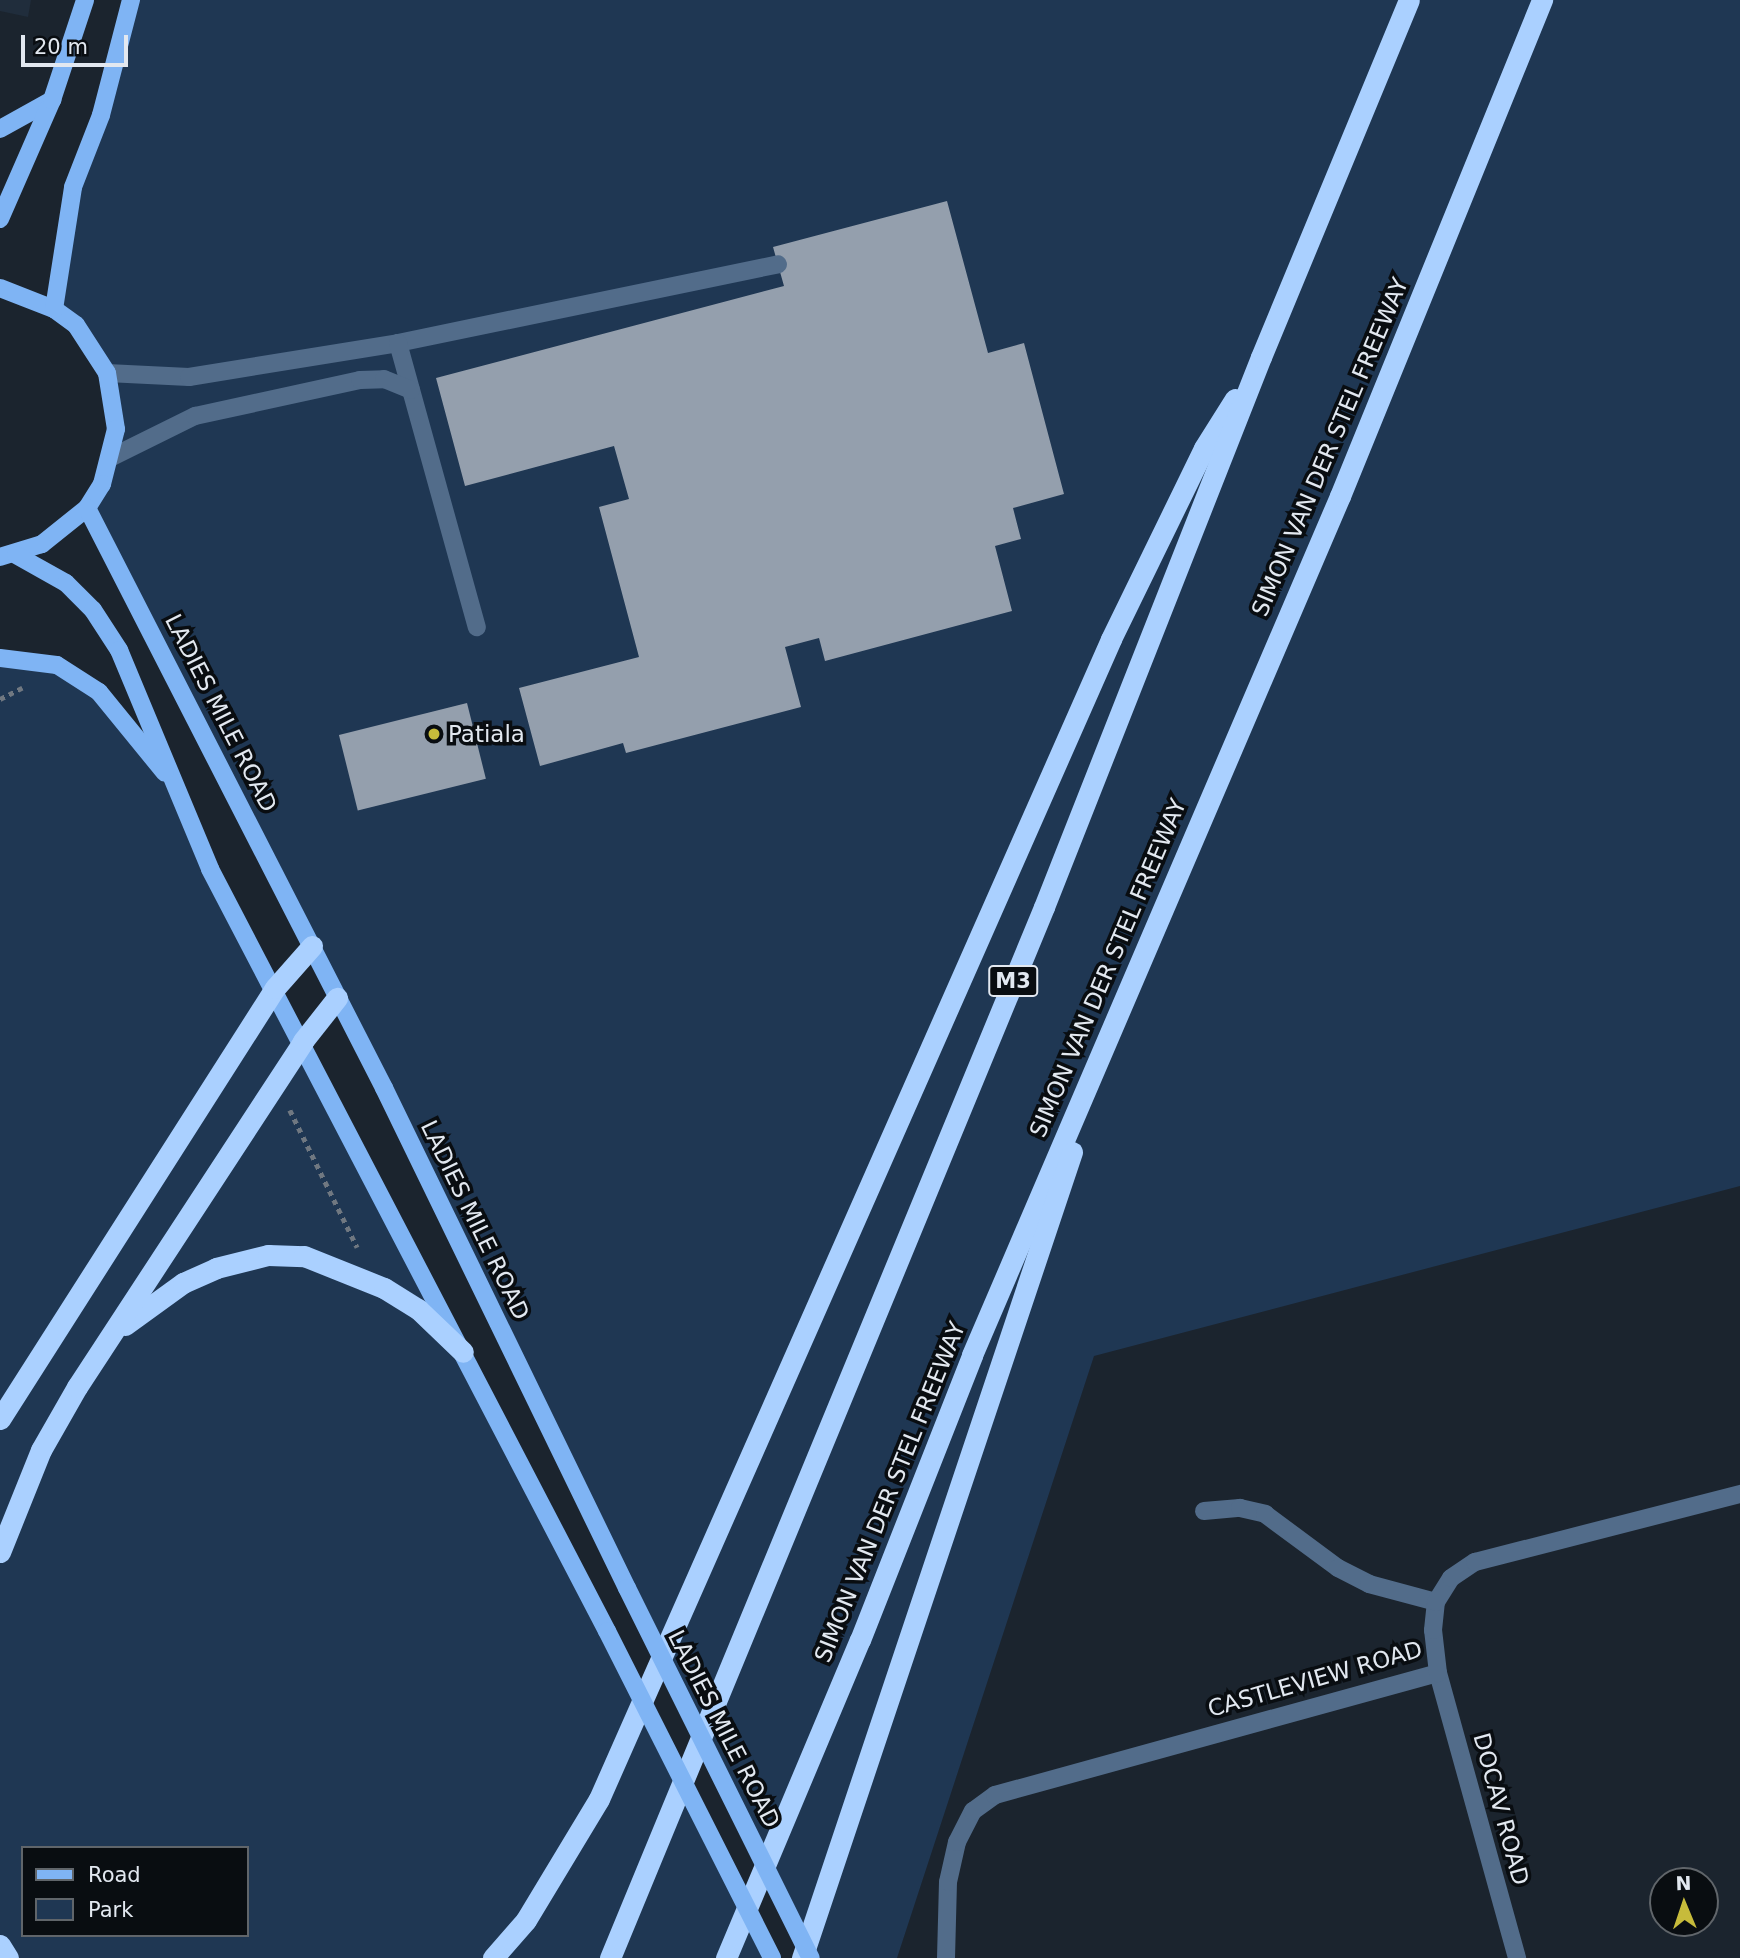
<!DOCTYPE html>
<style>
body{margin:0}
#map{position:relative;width:1740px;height:1958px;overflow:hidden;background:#1b242e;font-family:"DejaVu Sans",sans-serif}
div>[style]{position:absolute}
.built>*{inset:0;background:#202d3c}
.green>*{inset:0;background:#1f3753}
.building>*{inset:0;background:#949fad;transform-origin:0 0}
.path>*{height:4.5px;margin-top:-2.25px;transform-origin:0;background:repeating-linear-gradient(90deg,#707881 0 5px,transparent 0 10px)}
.minor>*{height:18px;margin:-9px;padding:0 9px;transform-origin:9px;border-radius:9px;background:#526c8a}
.major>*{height:18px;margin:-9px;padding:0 9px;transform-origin:9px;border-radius:9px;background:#7fb4f4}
.highway>*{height:21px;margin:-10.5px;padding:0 10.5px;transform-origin:10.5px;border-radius:10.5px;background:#aad0ff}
.major-bridge>*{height:18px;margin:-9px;padding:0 9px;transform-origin:9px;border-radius:9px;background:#7fb4f4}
.dots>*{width:19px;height:19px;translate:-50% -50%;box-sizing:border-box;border:4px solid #090d11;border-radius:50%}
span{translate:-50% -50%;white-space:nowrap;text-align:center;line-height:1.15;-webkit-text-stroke:7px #090d11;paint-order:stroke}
.shield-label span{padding:2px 5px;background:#090d11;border:2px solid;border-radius:5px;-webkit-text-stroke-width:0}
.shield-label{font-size:21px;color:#e2e8f0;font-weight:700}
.street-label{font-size:23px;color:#e2e8f0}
.poi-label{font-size:23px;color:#e2e8f0}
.left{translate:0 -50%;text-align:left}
.legend{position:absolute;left:21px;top:1846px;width:228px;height:91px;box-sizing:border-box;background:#090d11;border:2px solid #60656a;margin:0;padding:9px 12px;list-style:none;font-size:21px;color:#e2e8f0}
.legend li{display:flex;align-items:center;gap:14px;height:35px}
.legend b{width:35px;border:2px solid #60656a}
.north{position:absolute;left:1649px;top:1867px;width:70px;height:70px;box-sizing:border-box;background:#090d11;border:2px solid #60656a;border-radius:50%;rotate:358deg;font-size:19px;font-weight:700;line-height:28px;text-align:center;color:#e2e8f0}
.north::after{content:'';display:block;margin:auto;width:24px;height:32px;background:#c7bb3b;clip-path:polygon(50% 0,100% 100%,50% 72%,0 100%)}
.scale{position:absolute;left:21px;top:35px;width:107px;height:32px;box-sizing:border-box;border:4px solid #e2e8f0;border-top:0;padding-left:9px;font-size:21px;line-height:24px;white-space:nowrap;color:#e2e8f0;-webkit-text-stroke:5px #090d11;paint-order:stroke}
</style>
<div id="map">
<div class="built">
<i style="clip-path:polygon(0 0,31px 0,28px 17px,0 11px)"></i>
</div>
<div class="green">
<i style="clip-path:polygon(131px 0,1740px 0,1740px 1186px,1094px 1356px,897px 1958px,811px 1958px,87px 508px,112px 457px,107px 373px,54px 309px,61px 261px)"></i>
<i style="clip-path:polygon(evenodd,0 658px,78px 677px,180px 792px,772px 1958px,0 1958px,0 658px,23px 1848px,247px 1848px,247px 1935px,23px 1935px,23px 1848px)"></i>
</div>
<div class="building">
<i style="clip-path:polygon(947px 201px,988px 353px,1024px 343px,1064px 494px,1013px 508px,1021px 539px,995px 546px,1012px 611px,825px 661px,819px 638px,785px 647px,801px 707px,626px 753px,623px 743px,540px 766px,519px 688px,639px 657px,599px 507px,629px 499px,614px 446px,465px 486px,436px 378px,784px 286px,773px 247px)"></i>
<i style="left:467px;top:703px;width:78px;height:132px;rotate:76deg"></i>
</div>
<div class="path">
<i style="left:0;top:699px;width:25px;rotate:-27deg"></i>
<i style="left:290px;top:1110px;width:153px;rotate:63.9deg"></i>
</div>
<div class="minor">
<i style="left:398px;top:343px;width:388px;rotate:-11.7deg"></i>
<i style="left:107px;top:373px;width:82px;rotate:2.8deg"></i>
<i style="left:189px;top:377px;width:212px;rotate:-9.2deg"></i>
<i style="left:398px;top:343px;width:295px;rotate:74.5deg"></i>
<i style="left:112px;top:457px;width:93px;rotate:-26.3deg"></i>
<i style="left:195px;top:416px;width:169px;rotate:-12.3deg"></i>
<i style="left:360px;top:380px;width:24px;rotate:-2deg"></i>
<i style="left:384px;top:379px;width:29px;rotate:22deg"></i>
<i style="left:1204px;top:1511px;width:36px;rotate:-5deg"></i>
<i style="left:1240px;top:1508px;width:26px;rotate:13deg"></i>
<i style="left:1265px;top:1514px;width:91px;rotate:36.5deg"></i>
<i style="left:1338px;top:1568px;width:35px;rotate:27deg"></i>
<i style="left:1369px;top:1584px;width:69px;rotate:15deg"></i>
<i style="left:1438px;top:1673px;width:296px;rotate:74.5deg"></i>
<i style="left:946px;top:1958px;width:76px;rotate:-88.5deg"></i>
<i style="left:948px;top:1882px;width:41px;rotate:-77.3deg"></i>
<i style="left:957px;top:1842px;width:35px;rotate:-63deg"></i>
<i style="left:973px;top:1811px;width:27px;rotate:-36deg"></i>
<i style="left:995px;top:1795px;width:459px;rotate:-15.4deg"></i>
<i style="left:1438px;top:1673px;width:43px;rotate:-96.6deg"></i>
<i style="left:1433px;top:1630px;width:28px;rotate:-84deg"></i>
<i style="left:1436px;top:1602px;width:28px;rotate:-58deg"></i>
<i style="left:1451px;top:1578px;width:29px;rotate:-34deg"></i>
<i style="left:1475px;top:1562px;width:274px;rotate:-14.4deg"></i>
</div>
<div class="major">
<i style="left:0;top:129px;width:60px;rotate:-29.1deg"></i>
<i style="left:0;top:219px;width:130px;rotate:-66.4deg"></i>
<i style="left:52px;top:100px;width:105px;rotate:-71.7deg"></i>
<i style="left:0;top:288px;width:58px;rotate:21.3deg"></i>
<i style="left:54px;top:309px;width:27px;rotate:36deg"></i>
<i style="left:76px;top:325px;width:57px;rotate:57.1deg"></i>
<i style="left:107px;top:373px;width:57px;rotate:80.9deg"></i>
<i style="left:116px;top:429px;width:57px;rotate:104.3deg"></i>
<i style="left:102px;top:484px;width:28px;rotate:122deg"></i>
<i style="left:87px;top:508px;width:58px;rotate:141.3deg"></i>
<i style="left:42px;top:544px;width:44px;rotate:162.8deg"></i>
<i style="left:54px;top:309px;width:123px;rotate:-81.1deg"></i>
<i style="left:73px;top:187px;width:77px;rotate:-68.7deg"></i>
<i style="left:101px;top:115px;width:119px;rotate:-75.4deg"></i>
<i style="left:87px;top:508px;width:652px;rotate:62.88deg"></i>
<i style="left:384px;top:1088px;width:556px;rotate:64.08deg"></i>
<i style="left:16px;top:555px;width:57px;rotate:29.2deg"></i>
<i style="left:66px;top:583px;width:38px;rotate:45deg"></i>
<i style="left:93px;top:610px;width:48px;rotate:57deg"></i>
<i style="left:119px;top:650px;width:237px;rotate:67.4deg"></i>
<i style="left:210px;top:869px;width:859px;rotate:62.48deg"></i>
<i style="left:0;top:658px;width:57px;rotate:7deg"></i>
<i style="left:57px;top:665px;width:50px;rotate:32.7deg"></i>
<i style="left:99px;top:692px;width:104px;rotate:50.8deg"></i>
</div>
<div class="highway">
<i style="left:125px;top:1325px;width:72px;rotate:-35.9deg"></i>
<i style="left:183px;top:1283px;width:36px;rotate:-24deg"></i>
<i style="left:216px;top:1268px;width:54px;rotate:-14deg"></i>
<i style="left:268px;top:1255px;width:36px;rotate:2deg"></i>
<i style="left:304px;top:1256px;width:86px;rotate:21.8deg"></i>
<i style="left:384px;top:1288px;width:40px;rotate:32deg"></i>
<i style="left:418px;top:1309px;width:62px;rotate:43.7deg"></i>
<i style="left:0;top:1419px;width:511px;rotate:-57.46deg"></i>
<i style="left:275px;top:988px;width:56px;rotate:-48.6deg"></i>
<i style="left:0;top:1552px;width:110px;rotate:-68.1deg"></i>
<i style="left:41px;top:1450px;width:73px;rotate:-60.3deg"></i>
<i style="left:77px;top:1387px;width:413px;rotate:-56.8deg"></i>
<i style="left:303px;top:1041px;width:55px;rotate:-51.7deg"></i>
<i style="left:0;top:1945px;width:15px;rotate:58deg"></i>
<i style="left:493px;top:1958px;width:50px;rotate:-49deg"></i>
<i style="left:526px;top:1920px;width:141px;rotate:-58.9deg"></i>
<i style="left:599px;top:1799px;width:1268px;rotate:-66.18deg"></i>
<i style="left:1111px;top:639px;width:212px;rotate:-64deg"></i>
<i style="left:1204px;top:448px;width:58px;rotate:-57.7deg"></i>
<i style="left:610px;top:1958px;width:1137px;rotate:-67.56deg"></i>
<i style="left:1044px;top:907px;width:591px;rotate:-68.47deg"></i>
<i style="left:1261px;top:357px;width:386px;rotate:-67.5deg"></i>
<i style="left:726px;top:1958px;width:345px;rotate:-67.2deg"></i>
<i style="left:860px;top:1640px;width:306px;rotate:-68.5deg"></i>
<i style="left:972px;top:1355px;width:935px;rotate:-66.81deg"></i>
<i style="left:1340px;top:496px;width:536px;rotate:-67.84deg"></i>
<i style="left:802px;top:1958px;width:850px;rotate:-71.48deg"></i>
</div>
<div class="major-bridge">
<i style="left:627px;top:1588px;width:413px;rotate:63.6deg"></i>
<i style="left:607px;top:1631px;width:366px;rotate:63.2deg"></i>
</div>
<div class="dots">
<i style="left:434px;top:734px;background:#c7bb3b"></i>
</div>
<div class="shield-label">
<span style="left:1013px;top:981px">M3</span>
</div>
<div class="street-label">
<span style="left:1330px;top:447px;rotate:-67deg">SIMON VAN DER STEL FREEWAY</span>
<span style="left:221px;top:713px;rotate:63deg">LADIES MILE ROAD</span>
<span style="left:1108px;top:968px;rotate:-67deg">SIMON VAN DER STEL FREEWAY</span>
<span style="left:475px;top:1220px;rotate:64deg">LADIES MILE ROAD</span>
<span style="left:890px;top:1492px;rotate:-68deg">SIMON VAN DER STEL FREEWAY</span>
<span style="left:1315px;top:1679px;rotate:-16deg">CASTLEVIEW ROAD</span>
<span style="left:724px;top:1729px;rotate:63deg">LADIES MILE ROAD</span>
<span style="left:1501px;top:1809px;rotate:75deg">DOCAV ROAD</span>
</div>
<div class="poi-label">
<span class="left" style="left:448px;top:734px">Patiala</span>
</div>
<ul class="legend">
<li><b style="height:9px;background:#7fb4f4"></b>Road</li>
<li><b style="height:19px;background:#1f3753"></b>Park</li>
</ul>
<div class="north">N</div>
<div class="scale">20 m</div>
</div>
